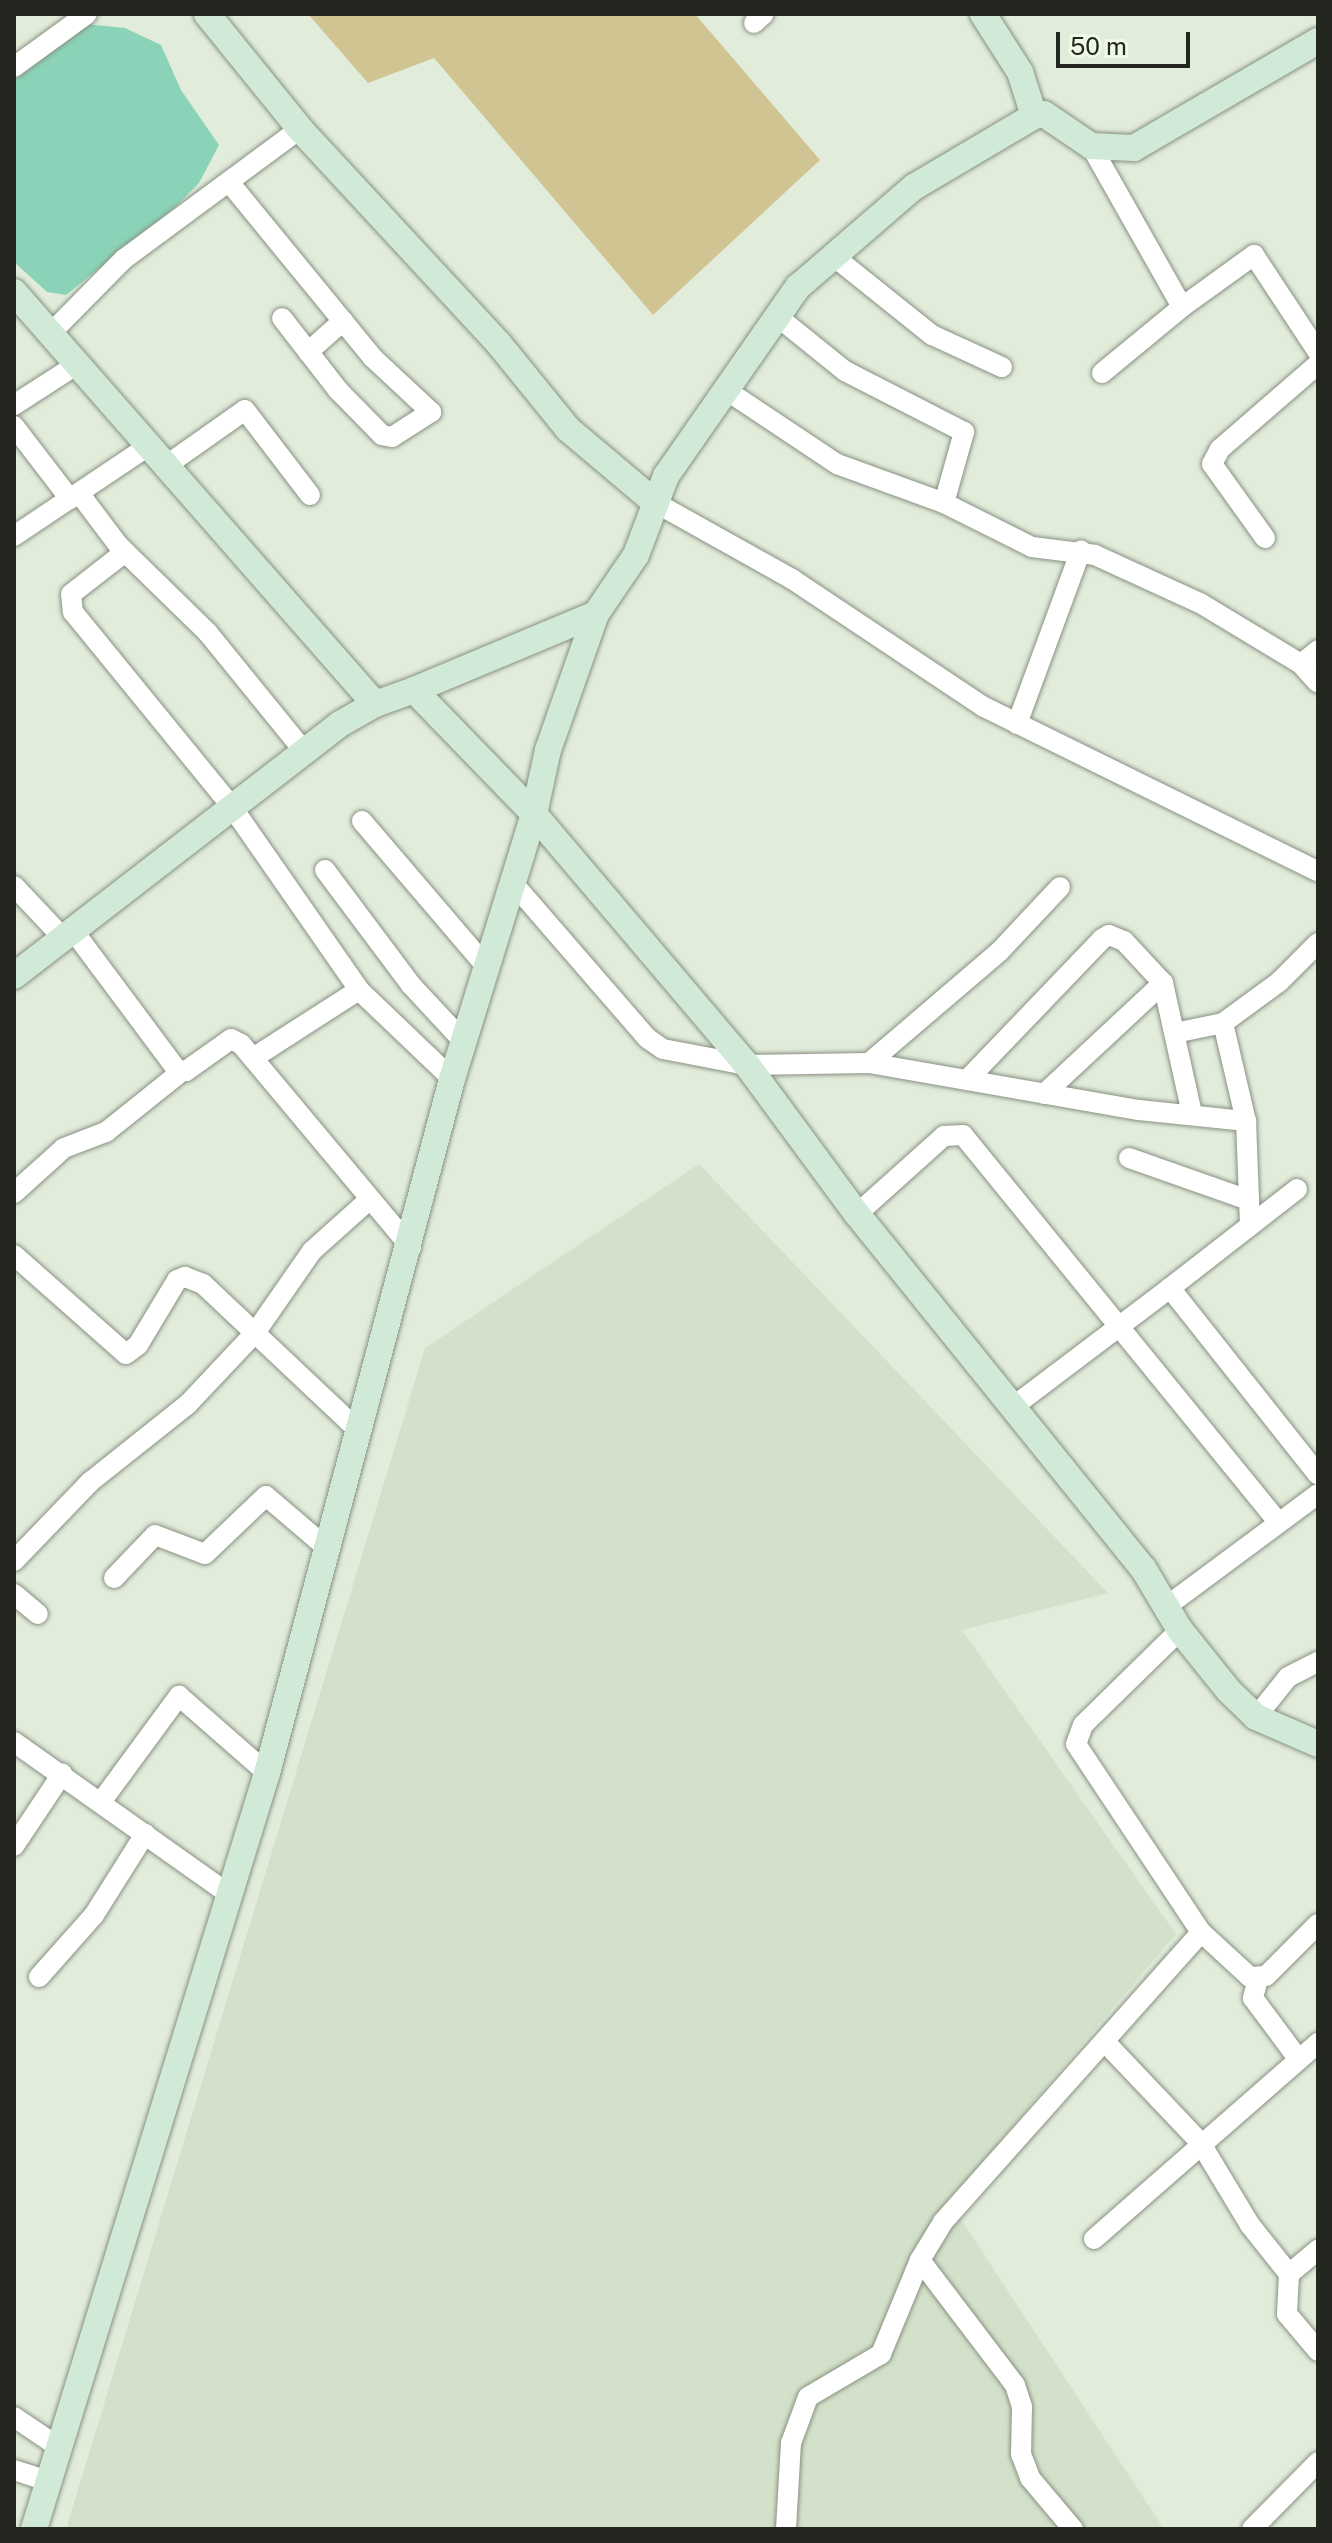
<!DOCTYPE html>
<style>
body{margin:0}
#map{position:relative;width:1332px;height:2543px;overflow:hidden;background:#e2ecdb;font-family:"Public Sans",sans-serif}
div>[style]{position:absolute}
.built>*{inset:0;background:#d4e1ca}
.green>*{inset:0;background:#d1c493}
.water>*{inset:0;background:#8bd3b8}
.roads{filter:drop-shadow(0 0 2px #889181) drop-shadow(0 0 2px #889181)}
.street>*{height:20px;margin:-10px;padding:0 10px;transform-origin:10px;border-radius:10px;background:#fff}
.secondary>*{height:26px;margin:-13px;padding:0 13px;transform-origin:13px;border-radius:13px;background:#d1ead7}
span{translate:-50% -50%;white-space:nowrap;text-align:center;line-height:1.15;-webkit-text-stroke:6px #eff9e8;paint-order:stroke}
.frame{position:absolute;inset:0;border:16px solid #232720;pointer-events:none}
.scale{position:absolute;left:1056px;top:32px;width:134px;height:36px;box-sizing:border-box;border:4px solid #232720;border-top:0;padding-left:10px;font-size:24px;line-height:28px;white-space:nowrap;color:#232720;-webkit-text-stroke:6px #eff9e8;paint-order:stroke}
</style>
<div id="map">
<div class="built">
<i style="clip-path:polygon(699px 1164px,1108px 1593px,962px 1630px,1176px 1934px,949px 2201px,1164px 2529px,66px 2529px,425px 1348px)"></i>
</div>
<div class="green">
<i style="clip-path:polygon(308px 14px,695px 14px,820px 160px,653px 315px,434px 58px,368px 83px)"></i>
</div>
<div class="water">
<i style="clip-path:polygon(85px 24px,125px 28px,161px 45px,181px 90px,219px 145px,199px 183px,174px 208px,66px 295px,47px 292px,14px 262px,14px 80px)"></i>
</div>
<div class="roads">
<div class="street">
<i style="left:754px;top:23px;width:13px;rotate:-42deg"></i>
<i style="left:14px;top:67px;width:90px;rotate:-36deg"></i>
<i style="left:1091px;top:146px;width:185px;rotate:60.5deg"></i>
<i style="left:1182px;top:307px;width:89px;rotate:-35.8deg"></i>
<i style="left:1254px;top:255px;width:116px;rotate:56.6deg"></i>
<i style="left:229px;top:182px;width:226px;rotate:50.7deg"></i>
<i style="left:372px;top:357px;width:81px;rotate:43deg"></i>
<i style="left:431px;top:412px;width:46px;rotate:147.3deg"></i>
<i style="left:392px;top:437px;width:10px;rotate:-169deg"></i>
<i style="left:382px;top:435px;width:63px;rotate:-134.4deg"></i>
<i style="left:338px;top:390px;width:91px;rotate:-127.9deg"></i>
<i style="left:832px;top:255px;width:128px;rotate:38.7deg"></i>
<i style="left:932px;top:335px;width:77px;rotate:24.6deg"></i>
<i style="left:778px;top:317px;width:86px;rotate:38.9deg"></i>
<i style="left:845px;top:371px;width:134px;rotate:27.1deg"></i>
<i style="left:964px;top:432px;width:74px;rotate:105.7deg"></i>
<i style="left:49px;top:335px;width:107px;rotate:-45.4deg"></i>
<i style="left:124px;top:259px;width:219px;rotate:-36.5deg"></i>
<i style="left:308px;top:352px;width:47px;rotate:-41.5deg"></i>
<i style="left:1102px;top:373px;width:104px;rotate:-39.5deg"></i>
<i style="left:726px;top:390px;width:133px;rotate:33.7deg"></i>
<i style="left:837px;top:464px;width:114px;rotate:20deg"></i>
<i style="left:944px;top:503px;width:98px;rotate:26.6deg"></i>
<i style="left:1032px;top:547px;width:64px;rotate:7.2deg"></i>
<i style="left:1095px;top:555px;width:115px;rotate:24.6deg"></i>
<i style="left:1200px;top:603px;width:118px;rotate:31.1deg"></i>
<i style="left:1301px;top:664px;width:22px;rotate:-39deg"></i>
<i style="left:14px;top:405px;width:74px;rotate:-32.8deg"></i>
<i style="left:14px;top:426px;width:92px;rotate:52.5deg"></i>
<i style="left:167px;top:465px;width:95px;rotate:-35.2deg"></i>
<i style="left:245px;top:410px;width:107px;rotate:52.6deg"></i>
<i style="left:79px;top:493px;width:66px;rotate:53deg"></i>
<i style="left:119px;top:546px;width:124px;rotate:44.3deg"></i>
<i style="left:208px;top:633px;width:152px;rotate:50.9deg"></i>
<i style="left:656px;top:503px;width:156px;rotate:29.2deg"></i>
<i style="left:792px;top:579px;width:231px;rotate:33.7deg"></i>
<i style="left:984px;top:707px;width:372px;rotate:26.2deg"></i>
<i style="left:14px;top:536px;width:164px;rotate:-33.8deg"></i>
<i style="left:1265px;top:538px;width:91px;rotate:-125.6deg"></i>
<i style="left:1212px;top:464px;width:17px;rotate:-62deg"></i>
<i style="left:1220px;top:449px;width:130px;rotate:-40.9deg"></i>
<i style="left:125px;top:552px;width:68px;rotate:142.1deg"></i>
<i style="left:71px;top:594px;width:18px;rotate:84deg"></i>
<i style="left:73px;top:612px;width:252px;rotate:50.8deg"></i>
<i style="left:232px;top:807px;width:223px;rotate:55.2deg"></i>
<i style="left:359px;top:990px;width:129px;rotate:43.7deg"></i>
<i style="left:1301px;top:664px;width:25px;rotate:48deg"></i>
<i style="left:1017px;top:724px;width:185px;rotate:-69.8deg"></i>
<i style="left:362px;top:821px;width:189px;rotate:49.5deg"></i>
<i style="left:325px;top:870px;width:144px;rotate:53.2deg"></i>
<i style="left:411px;top:985px;width:76px;rotate:47.1deg"></i>
<i style="left:512px;top:882px;width:206px;rotate:49.1deg"></i>
<i style="left:647px;top:1038px;width:19px;rotate:35deg"></i>
<i style="left:663px;top:1049px;width:86px;rotate:10.8deg"></i>
<i style="left:747px;top:1065px;width:122px;rotate:-0.9deg"></i>
<i style="left:869px;top:1063px;width:274px;rotate:9.9deg"></i>
<i style="left:1139px;top:1110px;width:108px;rotate:5.9deg"></i>
<i style="left:14px;top:886px;width:74px;rotate:46.6deg"></i>
<i style="left:75px;top:933px;width:171px;rotate:53.3deg"></i>
<i style="left:177px;top:1070px;width:9px;rotate:6deg"></i>
<i style="left:186px;top:1071px;width:55px;rotate:-35.4deg"></i>
<i style="left:231px;top:1039px;width:11px;rotate:27deg"></i>
<i style="left:241px;top:1044px;width:265px;rotate:50.1deg"></i>
<i style="left:1175px;top:1033px;width:49px;rotate:-11.8deg"></i>
<i style="left:253px;top:1058px;width:126px;rotate:-32.7deg"></i>
<i style="left:869px;top:1063px;width:171px;rotate:-40.5deg"></i>
<i style="left:999px;top:952px;width:89px;rotate:-46.8deg"></i>
<i style="left:967px;top:1080px;width:195px;rotate:-46.2deg"></i>
<i style="left:1102px;top:939px;width:8px;rotate:-30deg"></i>
<i style="left:1109px;top:935px;width:16px;rotate:22deg"></i>
<i style="left:1124px;top:941px;width:57px;rotate:47.1deg"></i>
<i style="left:1044px;top:1094px;width:163px;rotate:-43deg"></i>
<i style="left:1163px;top:983px;width:134px;rotate:77.5deg"></i>
<i style="left:1129px;top:1158px;width:126px;rotate:19.4deg"></i>
<i style="left:14px;top:1193px;width:67px;rotate:-42deg"></i>
<i style="left:64px;top:1148px;width:45px;rotate:-20.9deg"></i>
<i style="left:106px;top:1132px;width:96px;rotate:-38.7deg"></i>
<i style="left:857px;top:1214px;width:117px;rotate:-41.9deg"></i>
<i style="left:944px;top:1136px;width:19px;rotate:-3deg"></i>
<i style="left:963px;top:1135px;width:500px;rotate:50.84deg"></i>
<i style="left:1250px;top:1225px;width:104px;rotate:-92.2deg"></i>
<i style="left:1246px;top:1121px;width:101px;rotate:-103.2deg"></i>
<i style="left:1223px;top:1023px;width:69px;rotate:-36.2deg"></i>
<i style="left:1279px;top:982px;width:55px;rotate:-45deg"></i>
<i style="left:14px;top:1255px;width:149px;rotate:41.5deg"></i>
<i style="left:126px;top:1354px;width:15px;rotate:-37deg"></i>
<i style="left:138px;top:1345px;width:76px;rotate:-59deg"></i>
<i style="left:177px;top:1280px;width:9px;rotate:-21deg"></i>
<i style="left:185px;top:1277px;width:19px;rotate:21deg"></i>
<i style="left:203px;top:1284px;width:213px;rotate:43.3deg"></i>
<i style="left:1170px;top:1288px;width:161px;rotate:-37.9deg"></i>
<i style="left:1014px;top:1406px;width:196px;rotate:-37.1deg"></i>
<i style="left:1170px;top:1288px;width:238px;rotate:51.6deg"></i>
<i style="left:14px;top:1561px;width:110px;rotate:-46.1deg"></i>
<i style="left:90px;top:1482px;width:125px;rotate:-38.5deg"></i>
<i style="left:188px;top:1404px;width:98px;rotate:-46.7deg"></i>
<i style="left:255px;top:1333px;width:100px;rotate:-55.2deg"></i>
<i style="left:312px;top:1251px;width:78px;rotate:-41.9deg"></i>
<i style="left:114px;top:1578px;width:59px;rotate:-46.4deg"></i>
<i style="left:155px;top:1535px;width:53px;rotate:20.8deg"></i>
<i style="left:205px;top:1554px;width:84px;rotate:-43.6deg"></i>
<i style="left:266px;top:1496px;width:82px;rotate:40.5deg"></i>
<i style="left:14px;top:1594px;width:31px;rotate:40deg"></i>
<i style="left:1167px;top:1606px;width:188px;rotate:-36.6deg"></i>
<i style="left:1180px;top:1630px;width:136px;rotate:135.6deg"></i>
<i style="left:1083px;top:1725px;width:20px;rotate:110deg"></i>
<i style="left:1076px;top:1744px;width:226px;rotate:56.4deg"></i>
<i style="left:1201px;top:1932px;width:67px;rotate:42.6deg"></i>
<i style="left:1250px;top:1977px;width:16px;rotate:-4deg"></i>
<i style="left:1266px;top:1976px;width:74px;rotate:-45deg"></i>
<i style="left:1256px;top:1717px;width:51px;rotate:-51.3deg"></i>
<i style="left:1288px;top:1677px;width:34px;rotate:-27deg"></i>
<i style="left:14px;top:1742px;width:265px;rotate:35.3deg"></i>
<i style="left:101px;top:1802px;width:132px;rotate:-53.7deg"></i>
<i style="left:179px;top:1696px;width:117px;rotate:41.2deg"></i>
<i style="left:14px;top:1846px;width:87px;rotate:-56.3deg"></i>
<i style="left:39px;top:1977px;width:83px;rotate:-48.4deg"></i>
<i style="left:94px;top:1915px;width:96px;rotate:-57.8deg"></i>
<i style="left:1258px;top:1979px;width:20px;rotate:105deg"></i>
<i style="left:1253px;top:1998px;width:77px;rotate:53.4deg"></i>
<i style="left:1105px;top:2042px;width:138px;rotate:46.5deg"></i>
<i style="left:1200px;top:2142px;width:97px;rotate:58.9deg"></i>
<i style="left:1250px;top:2225px;width:63px;rotate:51.5deg"></i>
<i style="left:1289px;top:2274px;width:38px;rotate:-40deg"></i>
<i style="left:1094px;top:2239px;width:298px;rotate:-41.2deg"></i>
<i style="left:920px;top:2260px;width:157px;rotate:52.8deg"></i>
<i style="left:1015px;top:2385px;width:23px;rotate:72deg"></i>
<i style="left:1022px;top:2407px;width:47px;rotate:91.2deg"></i>
<i style="left:1021px;top:2454px;width:26px;rotate:69deg"></i>
<i style="left:1030px;top:2478px;width:67px;rotate:49.9deg"></i>
<i style="left:1289px;top:2274px;width:40px;rotate:92.9deg"></i>
<i style="left:1287px;top:2314px;width:48px;rotate:50deg"></i>
<i style="left:14px;top:2417px;width:52px;rotate:34deg"></i>
<i style="left:14px;top:2470px;width:36px;rotate:18deg"></i>
<i style="left:786px;top:2529px;width:86px;rotate:-86.7deg"></i>
<i style="left:791px;top:2443px;width:49px;rotate:-69.7deg"></i>
<i style="left:808px;top:2397px;width:85px;rotate:-30.5deg"></i>
<i style="left:881px;top:2354px;width:102px;rotate:-67.5deg"></i>
<i style="left:920px;top:2260px;width:44px;rotate:-58.8deg"></i>
<i style="left:943px;top:2222px;width:388px;rotate:-48.3deg"></i>
<i style="left:1252px;top:2529px;width:94px;rotate:-45.4deg"></i>
</div>
<div class="secondary">
<i style="left:207px;top:14px;width:148px;rotate:51deg"></i>
<i style="left:300px;top:129px;width:293px;rotate:47.2deg"></i>
<i style="left:499px;top:344px;width:109px;rotate:50.9deg"></i>
<i style="left:568px;top:429px;width:115px;rotate:40.1deg"></i>
<i style="left:983px;top:14px;width:69px;rotate:57.5deg"></i>
<i style="left:1020px;top:72px;width:46px;rotate:72.3deg"></i>
<i style="left:14px;top:292px;width:548px;rotate:48.77deg"></i>
<i style="left:414px;top:690px;width:197px;rotate:-22.7deg"></i>
<i style="left:14px;top:976px;width:412px;rotate:-37.7deg"></i>
<i style="left:340px;top:724px;width:40px;rotate:-29.7deg"></i>
<i style="left:375px;top:704px;width:41px;rotate:-19.7deg"></i>
<i style="left:414px;top:690px;width:173px;rotate:45.9deg"></i>
<i style="left:534px;top:814px;width:329px;rotate:49.7deg"></i>
<i style="left:747px;top:1065px;width:185px;rotate:53.6deg"></i>
<i style="left:857px;top:1214px;width:455px;rotate:51.1deg"></i>
<i style="left:1143px;top:1568px;width:72px;rotate:59.2deg"></i>
<i style="left:1180px;top:1630px;width:78px;rotate:51.2deg"></i>
<i style="left:1229px;top:1691px;width:37px;rotate:44deg"></i>
<i style="left:1256px;top:1717px;width:68px;rotate:23.5deg"></i>
<i style="left:34px;top:2529px;width:791px;rotate:-72.87deg"></i>
<i style="left:267px;top:1773px;width:718px;rotate:-75.07deg"></i>
<i style="left:452px;top:1079px;width:277px;rotate:-72.8deg"></i>
<i style="left:534px;top:814px;width:66px;rotate:-77.7deg"></i>
<i style="left:548px;top:750px;width:144px;rotate:-70.6deg"></i>
<i style="left:596px;top:614px;width:71px;rotate:-55.9deg"></i>
<i style="left:636px;top:555px;width:85px;rotate:-69.2deg"></i>
<i style="left:666px;top:476px;width:231px;rotate:-55.1deg"></i>
<i style="left:798px;top:287px;width:153px;rotate:-40.8deg"></i>
<i style="left:914px;top:187px;width:139px;rotate:-30.6deg"></i>
<i style="left:1034px;top:116px;width:10px;rotate:-11deg"></i>
<i style="left:1044px;top:114px;width:57px;rotate:34.2deg"></i>
<i style="left:1091px;top:146px;width:43px;rotate:2.7deg"></i>
<i style="left:1134px;top:148px;width:213px;rotate:-30.2deg"></i>
</div>
</div>
<div class="frame"></div>
<div class="scale">50 m</div>
</div>
